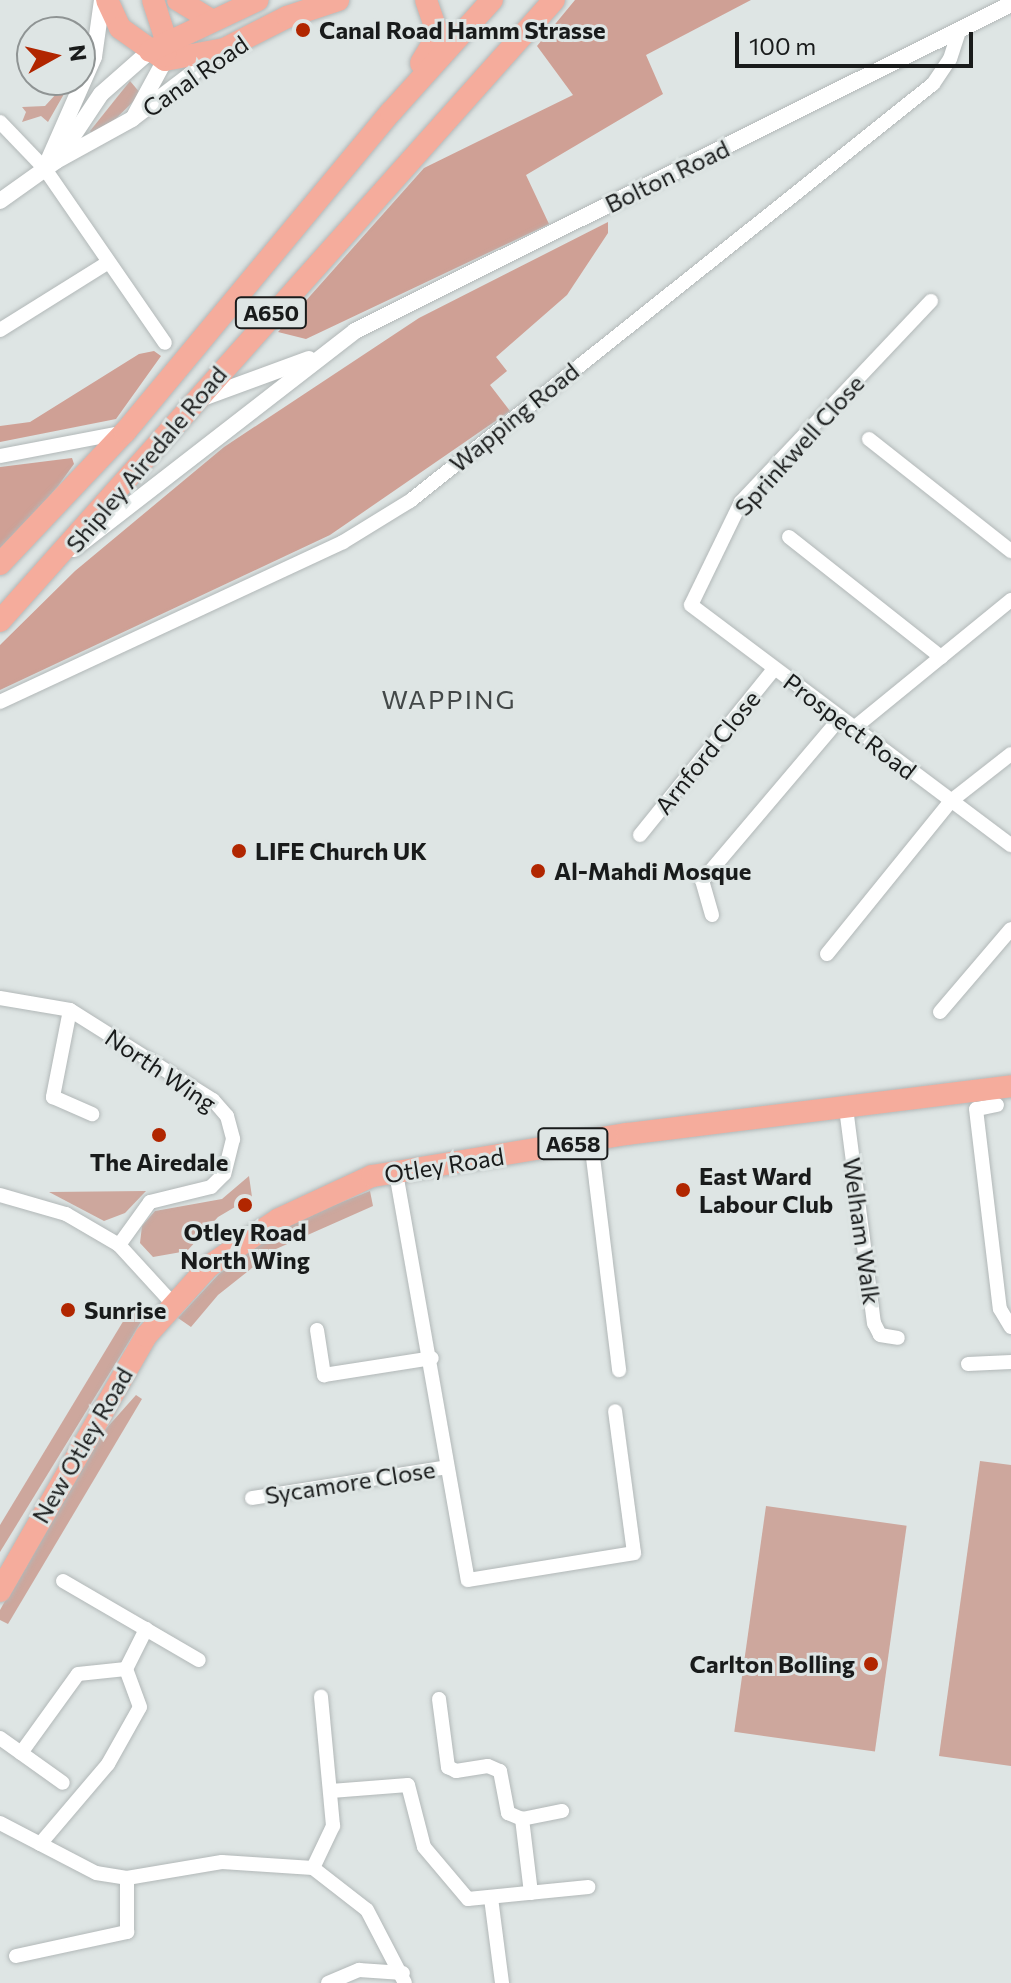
<!DOCTYPE html>
<meta charset="utf-8">
<style>
body{margin:0}
#map{position:relative;width:1011px;height:1983px;overflow:hidden;background:#dee5e4;font-family:Commissioner,sans-serif}
div>[style]{position:absolute}
.green>*{inset:0;background:#cda79d;transform-origin:0 0}
.forest>*{inset:0;background:#cfa095}
.roads{filter:drop-shadow(0 0 2px #b2b8b8) drop-shadow(0 0 2px #b2b8b8)}
.minor>*{height:14px;margin:-7px;padding:0 7px;transform-origin:7px;border-radius:7px;background:#fff}
.tertiary>*{height:16px;margin:-8px;padding:0 8px;transform-origin:8px;border-radius:8px;background:#fff}
.primary>*{height:22px;margin:-11px;padding:0 11px;transform-origin:11px;border-radius:11px;background:#f5ac9c}
.dots>*{width:22px;height:22px;translate:-50% -50%;box-sizing:border-box;border:4px solid #dee5e4;border-radius:50%}
span{translate:-50% -50%;white-space:nowrap;text-align:center;line-height:1.15;-webkit-text-stroke:6px #dee5e4;paint-order:stroke}
.shield-label span{padding:2px 6px;background:#dee5e4;border:2px solid;border-radius:6px;-webkit-text-stroke-width:0}
.shield-label{font-size:22px;color:#191b1b;font-weight:700}
.poi-label{font-size:24px;color:#191b1b;font-weight:700}
.left{translate:0 -50%;text-align:left}
.right{translate:-100% -50%;text-align:right}
.street-label{font-size:24px;color:#191b1b}
.neighbourhood-label{font-size:26px;color:#434848;letter-spacing:2px}
.north{position:absolute;left:16px;top:16px;width:80px;height:80px;box-sizing:border-box;background:#dee5e4;border:2px solid #8f9494;border-radius:50%;rotate:82deg;font-size:22px;font-weight:700;line-height:32px;text-align:center;color:#191b1b}
.north::after{content:'';display:block;margin:auto;width:28px;height:36px;background:#b12600;clip-path:polygon(50% 0,100% 100%,50% 72%,0 100%)}
.scale{position:absolute;left:735px;top:32px;width:238px;height:36px;box-sizing:border-box;border:4px solid #191b1b;border-top:0;padding-left:10px;font-size:24px;line-height:28px;white-space:nowrap;color:#191b1b;-webkit-text-stroke:6px #dee5e4;paint-order:stroke}
</style>
<div id="map">
<div class="green">
<i style="clip-path:polygon(55px 80px,72px 80px,48px 122px,41px 116px,22px 122px,26px 112px,22px 107px,45px 106px,56px 94px)"></i>
<i style="clip-path:polygon(130px 81px,141px 94px,96px 138px,90px 131px)"></i>
<i style="clip-path:polygon(249px 1176px,252px 1197px,218px 1217px,187px 1251px,153px 1257px,140px 1243px,142px 1226px,155px 1211px,222px 1199px)"></i>
<i style="clip-path:polygon(146px 1191px,125px 1213px,104px 1221px,49px 1192px)"></i>
<i style="clip-path:polygon(370px 1191px,373px 1206px,276px 1249px,218px 1295px,191px 1327px,178px 1318px,219px 1274px,287px 1224px)"></i>
<i style="clip-path:polygon(133px 1305px,147px 1312px,0 1552px,0 1525px)"></i>
<i style="clip-path:polygon(136px 1395px,142px 1399px,8px 1624px,0 1620px,0 1610px,96px 1440px)"></i>
<i style="clip-path:polygon(980px 1461px,1011px 1465px,1011px 1766px,939px 1756px)"></i>
<i style="left:766px;top:1506px;width:142px;height:228px;rotate:8deg"></i>
</div>
<div class="forest">
<i style="clip-path:polygon(575px 0,751px 0,646px 55px,663px 94px,526px 175px,549px 224px,306px 339px,278px 332px,424px 168px,573px 95px,537px 46px)"></i>
<i style="clip-path:polygon(608px 222px,608px 233px,567px 295px,496px 357px,507px 371px,490px 385px,510px 411px,330px 535px,0 690px,0 645px,75px 571px,224px 447px,419px 318px)"></i>
<i style="clip-path:polygon(154px 351px,161px 356px,116px 419px,0 442px,0 426px,30px 422px,139px 354px)"></i>
<i style="clip-path:polygon(72px 458px,74px 464px,58px 486px,0 553px,0 467px)"></i>
</div>
<div class="roads">
<div class="minor">
<i style="left:0;top:122px;width:65px;rotate:46.2deg"></i>
<i style="left:45px;top:169px;width:211px;rotate:55.4deg"></i>
<i style="left:931px;top:301px;width:277px;rotate:133.4deg"></i>
<i style="left:741px;top:502px;width:114px;rotate:115.9deg"></i>
<i style="left:691px;top:605px;width:400px;rotate:36.9deg"></i>
<i style="left:0;top:330px;width:128px;rotate:-32deg"></i>
<i style="left:869px;top:439px;width:181px;rotate:38.3deg"></i>
<i style="left:0;top:456px;width:123px;rotate:-10.8deg"></i>
<i style="left:789px;top:537px;width:194px;rotate:38.3deg"></i>
<i style="left:0;top:702px;width:378px;rotate:-25deg"></i>
<i style="left:343px;top:542px;width:79px;rotate:-31.5deg"></i>
<i style="left:410px;top:501px;width:669px;rotate:-38.57deg"></i>
<i style="left:933px;top:84px;width:30px;rotate:-56deg"></i>
<i style="left:950px;top:59px;width:26px;rotate:-72deg"></i>
<i style="left:854px;top:728px;width:203px;rotate:-39.2deg"></i>
<i style="left:640px;top:835px;width:213px;rotate:-51.1deg"></i>
<i style="left:712px;top:915px;width:35px;rotate:-106deg"></i>
<i style="left:702px;top:881px;width:214px;rotate:-49.7deg"></i>
<i style="left:827px;top:954px;width:197px;rotate:-51deg"></i>
<i style="left:951px;top:801px;width:76px;rotate:-38.1deg"></i>
<i style="left:0;top:998px;width:71px;rotate:9.7deg"></i>
<i style="left:70px;top:1010px;width:169px;rotate:32.2deg"></i>
<i style="left:213px;top:1100px;width:21px;rotate:49deg"></i>
<i style="left:227px;top:1116px;width:24px;rotate:75deg"></i>
<i style="left:233px;top:1139px;width:36px;rotate:104deg"></i>
<i style="left:224px;top:1174px;width:18px;rotate:135deg"></i>
<i style="left:211px;top:1187px;width:63px;rotate:166.2deg"></i>
<i style="left:150px;top:1202px;width:53px;rotate:125.8deg"></i>
<i style="left:70px;top:1010px;width:89px;rotate:101.1deg"></i>
<i style="left:53px;top:1097px;width:43px;rotate:23.6deg"></i>
<i style="left:940px;top:1012px;width:109px;rotate:-49.5deg"></i>
<i style="left:997px;top:1105px;width:21px;rotate:169deg"></i>
<i style="left:976px;top:1109px;width:201px;rotate:83.2deg"></i>
<i style="left:1000px;top:1309px;width:21px;rotate:59deg"></i>
<i style="left:846px;top:1108px;width:217px;rotate:82.6deg"></i>
<i style="left:874px;top:1323px;width:13px;rotate:63deg"></i>
<i style="left:880px;top:1335px;width:18px;rotate:9deg"></i>
<i style="left:591px;top:1141px;width:231px;rotate:83deg"></i>
<i style="left:396px;top:1173px;width:413px;rotate:80deg"></i>
<i style="left:468px;top:1580px;width:168px;rotate:-9.2deg"></i>
<i style="left:634px;top:1553px;width:143px;rotate:-97.6deg"></i>
<i style="left:0;top:1195px;width:69px;rotate:16.1deg"></i>
<i style="left:66px;top:1214px;width:61px;rotate:30.3deg"></i>
<i style="left:119px;top:1245px;width:81px;rotate:47.5deg"></i>
<i style="left:317px;top:1330px;width:46px;rotate:81.2deg"></i>
<i style="left:324px;top:1375px;width:109px;rotate:-8.9deg"></i>
<i style="left:968px;top:1364px;width:43px;rotate:-2.7deg"></i>
<i style="left:252px;top:1498px;width:197px;rotate:-9deg"></i>
<i style="left:63px;top:1581px;width:157px;rotate:30.2deg"></i>
<i style="left:126px;top:1669px;width:45px;rotate:-63.4deg"></i>
<i style="left:439px;top:1699px;width:69px;rotate:82.5deg"></i>
<i style="left:448px;top:1767px;width:9px;rotate:27deg"></i>
<i style="left:456px;top:1771px;width:32px;rotate:-9deg"></i>
<i style="left:488px;top:1766px;width:13px;rotate:23deg"></i>
<i style="left:500px;top:1771px;width:43px;rotate:79.2deg"></i>
<i style="left:508px;top:1813px;width:15px;rotate:23deg"></i>
<i style="left:0;top:1738px;width:77px;rotate:35.5deg"></i>
<i style="left:21px;top:1753px;width:97px;rotate:-54.2deg"></i>
<i style="left:78px;top:1674px;width:48px;rotate:-5.9deg"></i>
<i style="left:331px;top:1791px;width:77px;rotate:-4.5deg"></i>
<i style="left:408px;top:1785px;width:64px;rotate:75.5deg"></i>
<i style="left:424px;top:1847px;width:68px;rotate:49.8deg"></i>
<i style="left:468px;top:1899px;width:121px;rotate:-5.7deg"></i>
<i style="left:0;top:1823px;width:108px;rotate:27.5deg"></i>
<i style="left:96px;top:1873px;width:31px;rotate:9deg"></i>
<i style="left:127px;top:1878px;width:96px;rotate:-9.6deg"></i>
<i style="left:222px;top:1862px;width:91px;rotate:3.8deg"></i>
<i style="left:313px;top:1868px;width:68px;rotate:37.9deg"></i>
<i style="left:367px;top:1910px;width:82px;rotate:62.5deg"></i>
<i style="left:40px;top:1844px;width:105px;rotate:-49.6deg"></i>
<i style="left:108px;top:1764px;width:65px;rotate:-60.7deg"></i>
<i style="left:140px;top:1707px;width:40px;rotate:-110.2deg"></i>
<i style="left:313px;top:1868px;width:47px;rotate:-64.5deg"></i>
<i style="left:333px;top:1826px;width:130px;rotate:-95.3deg"></i>
<i style="left:531px;top:1893px;width:75px;rotate:-96.9deg"></i>
<i style="left:522px;top:1819px;width:41px;rotate:-11.3deg"></i>
<i style="left:491px;top:1898px;width:86px;rotate:82.6deg"></i>
<i style="left:16px;top:1956px;width:114px;rotate:-12.2deg"></i>
<i style="left:127px;top:1932px;width:54px;rotate:-90deg"></i>
<i style="left:328px;top:1983px;width:34px;rotate:-23deg"></i>
<i style="left:359px;top:1970px;width:44px;rotate:3.9deg"></i>
</div>
<div class="tertiary">
<i style="left:135px;top:115px;width:63px;rotate:-61.4deg"></i>
<i style="left:57px;top:160px;width:79px;rotate:-56.3deg"></i>
<i style="left:101px;top:94px;width:65px;rotate:-41.3deg"></i>
<i style="left:45px;top:168px;width:121px;rotate:-66.2deg"></i>
<i style="left:94px;top:57px;width:58px;rotate:-82deg"></i>
<i style="left:0;top:201px;width:69px;rotate:-35.5deg"></i>
<i style="left:56px;top:161px;width:87px;rotate:-28.9deg"></i>
<i style="left:132px;top:119px;width:114px;rotate:-37.2deg"></i>
<i style="left:200px;top:399px;width:116px;rotate:-20.2deg"></i>
<i style="left:74px;top:549px;width:356px;rotate:-37.8deg"></i>
<i style="left:355px;top:331px;width:733px;rotate:-26.5deg"></i>
</div>
<div class="primary">
<i style="left:107px;top:0;width:31px;rotate:65deg"></i>
<i style="left:120px;top:28px;width:55px;rotate:35.4deg"></i>
<i style="left:165px;top:60px;width:60px;rotate:-10.6deg"></i>
<i style="left:224px;top:49px;width:71px;rotate:-26.9deg"></i>
<i style="left:287px;top:17px;width:54px;rotate:-18.4deg"></i>
<i style="left:153px;top:0;width:45px;rotate:72deg"></i>
<i style="left:167px;top:43px;width:13px;rotate:99deg"></i>
<i style="left:178px;top:0;width:37px;rotate:31deg"></i>
<i style="left:150px;top:51px;width:119px;rotate:-25.3deg"></i>
<i style="left:421px;top:63px;width:33px;rotate:-59deg"></i>
<i style="left:438px;top:35px;width:37px;rotate:-109deg"></i>
<i style="left:0;top:564px;width:182px;rotate:-46.6deg"></i>
<i style="left:125px;top:432px;width:416px;rotate:-50.3deg"></i>
<i style="left:391px;top:112px;width:151px;rotate:-48deg"></i>
<i style="left:0;top:621px;width:832px;rotate:-48.26deg"></i>
<i style="left:0;top:1591px;width:294px;rotate:-60.2deg"></i>
<i style="left:146px;top:1336px;width:94px;rotate:-48deg"></i>
<i style="left:209px;top:1266px;width:84px;rotate:-33.9deg"></i>
<i style="left:279px;top:1219px;width:102px;rotate:-24.8deg"></i>
<i style="left:372px;top:1176px;width:258px;rotate:-9.4deg"></i>
<i style="left:627px;top:1134px;width:387px;rotate:-7.1deg"></i>
</div>
</div>
<div class="dots">
<i style="left:303px;top:30px;background:#b12600"></i>
<i style="left:239px;top:851px;background:#b12600"></i>
<i style="left:538px;top:871px;background:#b12600"></i>
<i style="left:159px;top:1135px;background:#b12600"></i>
<i style="left:683px;top:1190px;background:#b12600"></i>
<i style="left:245px;top:1205px;background:#b12600"></i>
<i style="left:68px;top:1310px;background:#b12600"></i>
<i style="left:871px;top:1664px;background:#b12600"></i>
</div>
<div class="shield-label">
<span style="left:271px;top:313px">A650</span>
<span style="left:573px;top:1144px">A658</span>
</div>
<div class="poi-label">
<span class="left" style="left:319px;top:30px">Canal Road Hamm Strasse</span>
<span class="left" style="left:255px;top:851px">LIFE Church UK</span>
<span class="left" style="left:554px;top:871px">Al‐Mahdi Mosque</span>
<span style="left:159px;top:1162px">The Airedale</span>
<span class="left" style="left:699px;top:1190px">East Ward<br>Labour Club</span>
<span style="left:245px;top:1246px">Otley Road<br>North Wing</span>
<span class="left" style="left:84px;top:1310px">Sunrise</span>
<span class="right" style="left:855px;top:1664px">Carlton Bolling</span>
</div>
<div class="street-label">
<span style="left:195px;top:76px;rotate:-35deg">Canal Road</span>
<span style="left:667px;top:176px;rotate:-26deg">Bolton Road</span>
<span style="left:514px;top:417px;rotate:-39deg">Wapping Road</span>
<span style="left:799px;top:445px;rotate:-48deg">Sprinkwell Close</span>
<span style="left:146px;top:459px;rotate:-50deg">Shipley Airedale Road</span>
<span style="left:850px;top:726px;rotate:37deg">Prospect Road</span>
<span style="left:707px;top:752px;rotate:-51deg">Arnford Close</span>
<span style="left:161px;top:1070px;rotate:34deg">North Wing</span>
<span style="left:444px;top:1165px;rotate:-9deg">Otley Road</span>
<span style="left:862px;top:1231px;rotate:82deg">Welham Walk</span>
<span style="left:82px;top:1445px;rotate:-60deg">New Otley Road</span>
<span style="left:350px;top:1482px;rotate:-9deg">Sycamore Close</span>
</div>
<div class="neighbourhood-label">
<span style="left:449px;top:699px">WAPPING</span>
</div>
<div class="north">N</div>
<div class="scale">100 m</div>
</div>
